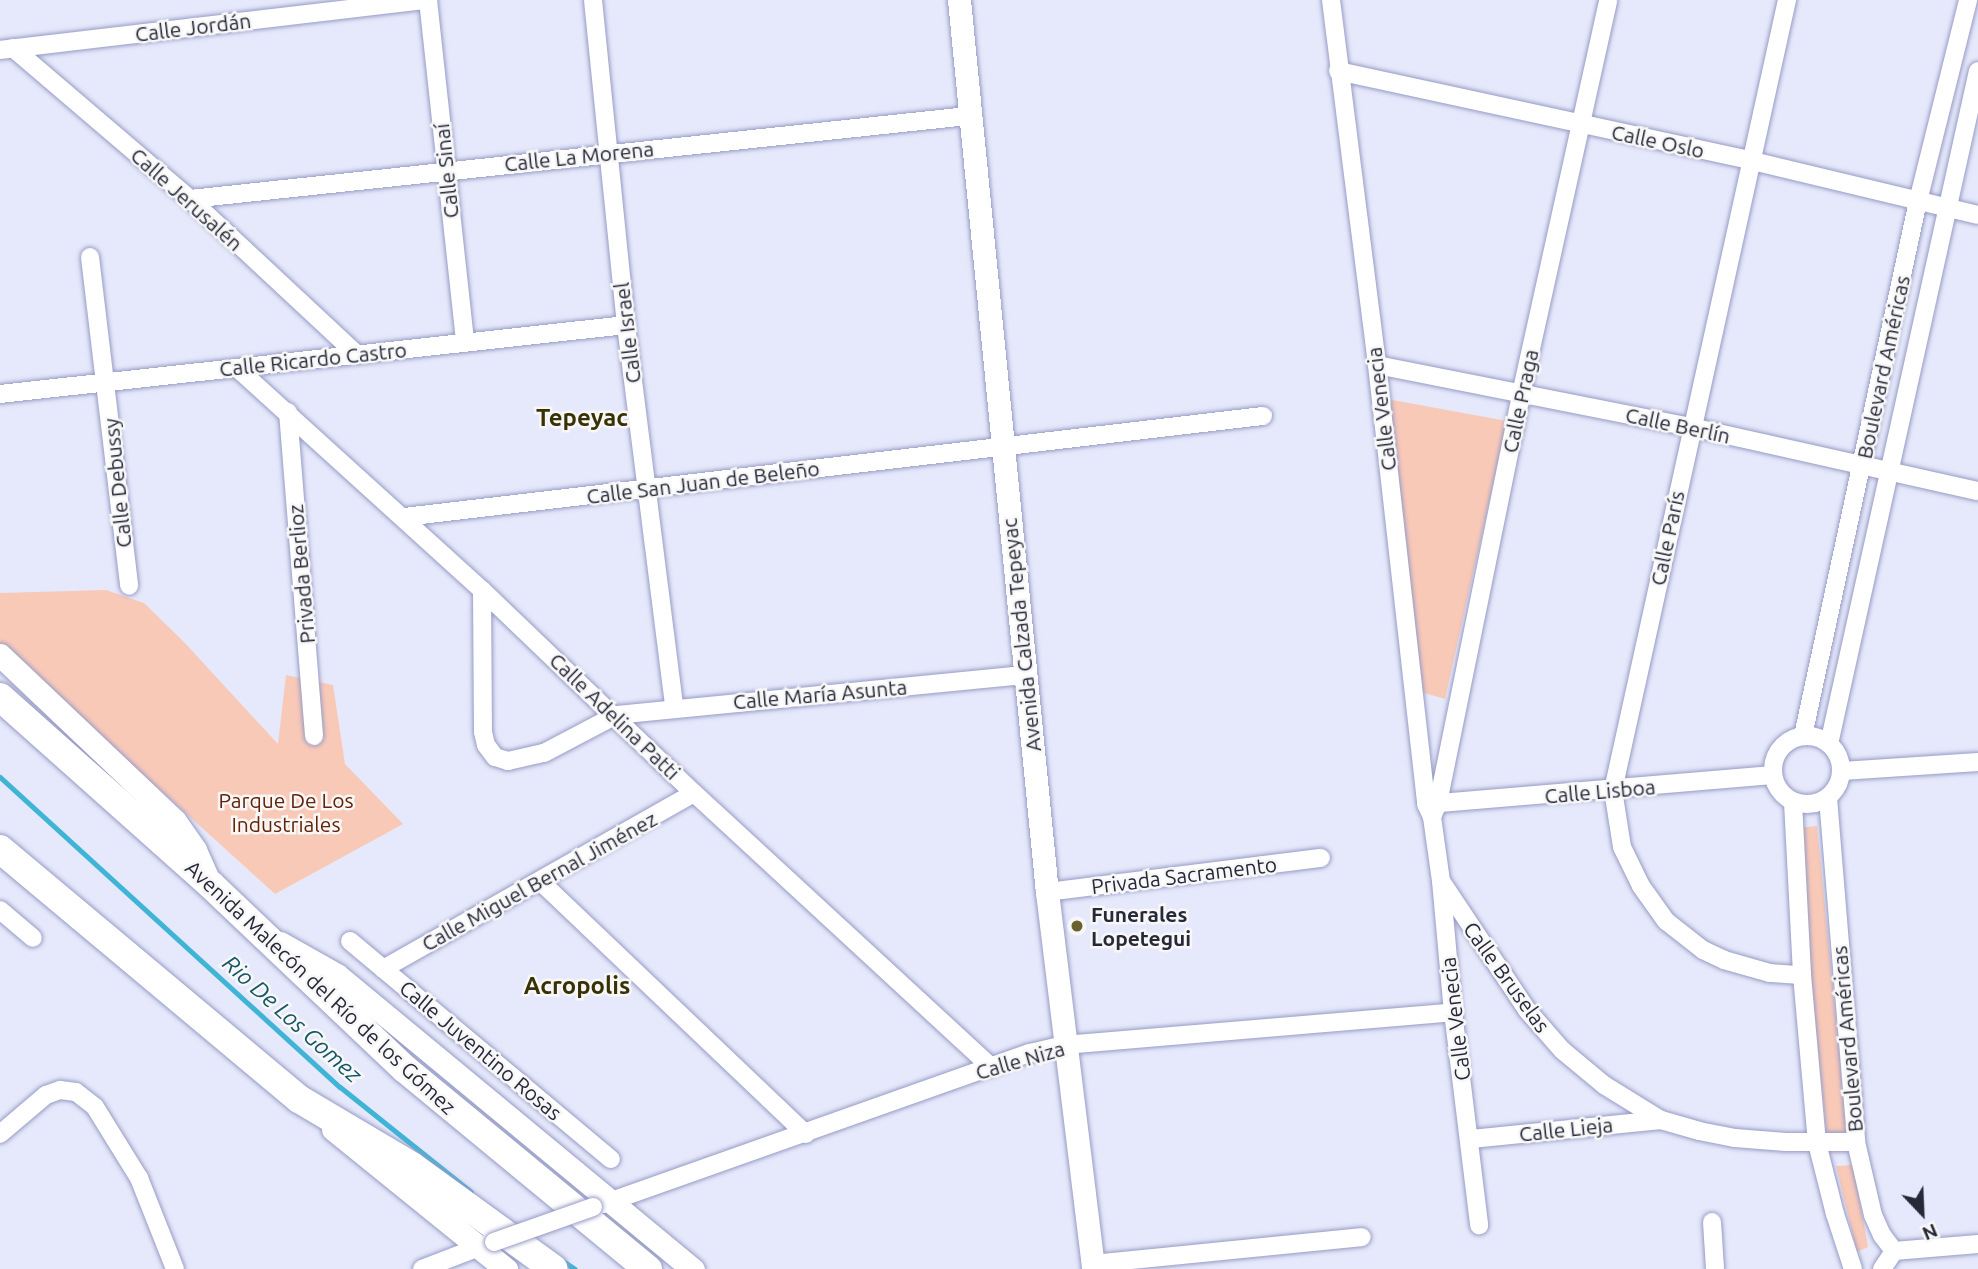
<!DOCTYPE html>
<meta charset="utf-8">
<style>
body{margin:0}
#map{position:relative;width:1978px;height:1269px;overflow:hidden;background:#e6e9fb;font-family:Ubuntu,sans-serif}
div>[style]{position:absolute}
.green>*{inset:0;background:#f9c9b8}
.stream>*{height:5px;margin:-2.5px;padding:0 2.5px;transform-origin:2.5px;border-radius:2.5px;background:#3fb4d5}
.roads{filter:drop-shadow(0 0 2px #979bc5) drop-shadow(0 0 2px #979bc5)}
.minor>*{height:18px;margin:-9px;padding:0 9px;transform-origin:9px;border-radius:9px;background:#fff}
.minor>.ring{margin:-9px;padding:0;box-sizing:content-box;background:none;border:18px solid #fff;border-radius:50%}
.tertiary>*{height:23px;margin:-11.5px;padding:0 11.5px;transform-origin:11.5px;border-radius:11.5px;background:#fff}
.primary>*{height:28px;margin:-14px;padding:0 14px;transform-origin:14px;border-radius:14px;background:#fff}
.bridges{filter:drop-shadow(0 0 2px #979bc5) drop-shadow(0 0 2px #979bc5)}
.minor-bridge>*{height:18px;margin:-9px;padding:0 9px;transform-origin:9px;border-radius:9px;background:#fff}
.dots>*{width:19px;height:19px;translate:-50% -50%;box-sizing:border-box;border:4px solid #f7f7f7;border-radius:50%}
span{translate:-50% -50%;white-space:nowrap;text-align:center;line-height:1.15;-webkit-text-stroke:5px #f7f7f7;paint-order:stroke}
.street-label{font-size:21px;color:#272939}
.park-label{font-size:21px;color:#642307}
.poi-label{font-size:21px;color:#272939;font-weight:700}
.left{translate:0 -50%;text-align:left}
.water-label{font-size:23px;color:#145566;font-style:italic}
.quarter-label{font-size:24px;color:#383105;font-weight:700}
.north{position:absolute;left:1887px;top:1178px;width:70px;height:70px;-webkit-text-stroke:5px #f7f7f7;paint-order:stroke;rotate:157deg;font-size:19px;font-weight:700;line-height:28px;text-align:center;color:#272939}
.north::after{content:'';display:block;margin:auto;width:24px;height:32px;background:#272939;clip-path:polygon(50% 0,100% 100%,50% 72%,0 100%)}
</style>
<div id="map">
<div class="green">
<i style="clip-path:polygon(1387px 399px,1507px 421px,1445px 699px,1421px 692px)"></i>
<i style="clip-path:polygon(106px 590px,144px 603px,184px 642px,278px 744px,286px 675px,333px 685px,345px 764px,403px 824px,275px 894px,0 645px,0 593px)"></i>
<i style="clip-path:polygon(1817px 826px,1847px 1131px,1832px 1134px,1826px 1130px,1796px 828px)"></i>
<i style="clip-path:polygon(1853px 1165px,1868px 1247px,1857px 1252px,1836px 1166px)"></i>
</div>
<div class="stream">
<i style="left:0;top:777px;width:460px;rotate:42.4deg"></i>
<i style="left:340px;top:1087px;width:168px;rotate:38.7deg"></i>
<i style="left:563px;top:1261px;width:14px;rotate:34deg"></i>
</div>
<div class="roads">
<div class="minor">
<i style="left:428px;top:0;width:344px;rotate:83.8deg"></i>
<i style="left:593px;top:0;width:327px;rotate:84.2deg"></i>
<i style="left:626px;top:325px;width:385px;rotate:82.8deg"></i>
<i style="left:1331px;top:0;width:368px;rotate:82.8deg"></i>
<i style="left:1377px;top:365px;width:442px;rotate:83.6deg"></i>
<i style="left:1426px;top:804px;width:14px;rotate:65deg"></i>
<i style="left:1432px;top:817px;width:65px;rotate:82deg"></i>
<i style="left:1441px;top:881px;width:132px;rotate:84.8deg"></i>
<i style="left:1453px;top:1012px;width:215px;rotate:83deg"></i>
<i style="left:1787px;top:0;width:809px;rotate:102.42deg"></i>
<i style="left:1613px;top:790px;width:58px;rotate:81deg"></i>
<i style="left:1622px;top:847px;width:43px;rotate:64deg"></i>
<i style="left:1641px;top:886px;width:43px;rotate:54.5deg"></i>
<i style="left:1666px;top:921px;width:47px;rotate:38.1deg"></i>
<i style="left:1703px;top:950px;width:23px;rotate:25deg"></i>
<i style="left:1724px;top:960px;width:48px;rotate:15.8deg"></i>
<i style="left:1770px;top:973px;width:32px;rotate:4deg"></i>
<i style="left:13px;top:48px;width:233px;rotate:40.5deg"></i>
<i style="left:190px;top:199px;width:227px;rotate:43deg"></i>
<i style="left:0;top:50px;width:431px;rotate:-6.7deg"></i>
<i style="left:1338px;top:71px;width:425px;rotate:12.2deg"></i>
<i style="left:1753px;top:161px;width:231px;rotate:13.5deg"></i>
<i style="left:190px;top:199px;width:782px;rotate:-6.09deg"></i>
<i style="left:90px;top:257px;width:331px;rotate:83.2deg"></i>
<i style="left:1377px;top:365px;width:320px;rotate:11.2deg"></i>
<i style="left:1691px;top:427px;width:294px;rotate:12.6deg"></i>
<i style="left:237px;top:368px;width:331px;rotate:42.2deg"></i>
<i style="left:482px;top:590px;width:294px;rotate:43.8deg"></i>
<i style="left:694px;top:793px;width:404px;rotate:42.7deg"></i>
<i style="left:0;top:394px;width:630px;rotate:-6.29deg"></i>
<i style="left:288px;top:412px;width:325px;rotate:85.4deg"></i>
<i style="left:404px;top:517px;width:865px;rotate:-6.71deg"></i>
<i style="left:482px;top:590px;width:142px;rotate:89.6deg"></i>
<i style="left:483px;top:732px;width:13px;rotate:77deg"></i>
<i style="left:486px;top:745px;width:15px;rotate:53deg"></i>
<i style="left:495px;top:757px;width:14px;rotate:17deg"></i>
<i style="left:508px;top:761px;width:37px;rotate:-13deg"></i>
<i style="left:544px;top:753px;width:81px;rotate:-27.8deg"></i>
<i style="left:616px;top:715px;width:411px;rotate:-5.6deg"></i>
<i class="ring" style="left:1773px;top:736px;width:50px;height:50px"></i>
<i style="left:1803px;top:736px;width:547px;rotate:-77.87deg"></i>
<i style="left:1918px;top:201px;width:207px;rotate:-76deg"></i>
<i style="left:1829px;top:744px;width:689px;rotate:-77.52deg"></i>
<i style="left:1842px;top:771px;width:136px;rotate:-3.8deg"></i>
<i style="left:1828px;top:798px;width:345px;rotate:85.3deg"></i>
<i style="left:1856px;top:1142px;width:75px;rotate:76.9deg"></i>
<i style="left:1873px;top:1215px;width:22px;rotate:66deg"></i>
<i style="left:1882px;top:1235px;width:20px;rotate:53deg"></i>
<i style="left:1793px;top:802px;width:173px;rotate:87deg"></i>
<i style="left:1802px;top:975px;width:169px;rotate:84.9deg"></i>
<i style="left:1817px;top:1143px;width:73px;rotate:75.8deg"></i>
<i style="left:1835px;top:1214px;width:58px;rotate:71.9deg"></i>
<i style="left:1428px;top:804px;width:346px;rotate:-4.8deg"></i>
<i style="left:1432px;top:817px;width:15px;rotate:-67deg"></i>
<i style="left:1438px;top:803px;width:417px;rotate:-78.5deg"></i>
<i style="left:1521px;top:394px;width:403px;rotate:-77.5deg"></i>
<i style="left:540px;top:881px;width:367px;rotate:43.6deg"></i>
<i style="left:1443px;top:884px;width:151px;rotate:56.3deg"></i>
<i style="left:1527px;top:1010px;width:53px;rotate:48.8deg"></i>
<i style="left:1562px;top:1050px;width:55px;rotate:39.8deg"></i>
<i style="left:1604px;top:1085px;width:67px;rotate:31.6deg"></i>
<i style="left:1661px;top:1120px;width:40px;rotate:16deg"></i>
<i style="left:1699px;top:1131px;width:37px;rotate:11deg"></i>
<i style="left:1735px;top:1138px;width:51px;rotate:4.5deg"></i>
<i style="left:1786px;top:1142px;width:70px"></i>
<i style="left:1047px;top:892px;width:276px;rotate:-7.1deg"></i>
<i style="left:0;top:910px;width:43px;rotate:40.3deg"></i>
<i style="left:350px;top:941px;width:340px;rotate:39.9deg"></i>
<i style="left:383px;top:969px;width:357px;rotate:-29.5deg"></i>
<i style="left:0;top:1134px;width:60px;rotate:-40.3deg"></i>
<i style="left:46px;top:1095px;width:15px;rotate:-20deg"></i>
<i style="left:60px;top:1090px;width:16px;rotate:7deg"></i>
<i style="left:76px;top:1092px;width:24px;rotate:38deg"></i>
<i style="left:95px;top:1107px;width:84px;rotate:58.2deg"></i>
<i style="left:139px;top:1178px;width:98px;rotate:68.4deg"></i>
<i style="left:1471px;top:1139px;width:191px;rotate:-5.7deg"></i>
<i style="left:603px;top:1204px;width:453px;rotate:-19.5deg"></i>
<i style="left:1030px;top:1053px;width:35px;rotate:-13deg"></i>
<i style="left:1064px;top:1045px;width:390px;rotate:-4.8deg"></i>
<i style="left:1712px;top:1222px;width:47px;rotate:86.3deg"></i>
<i style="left:1894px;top:1251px;width:84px;rotate:-4.8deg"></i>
<i style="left:1092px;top:1264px;width:271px;rotate:-5.7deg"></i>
<i style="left:422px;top:1269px;width:70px;rotate:-21deg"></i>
<i style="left:1882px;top:1269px;width:22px;rotate:-56deg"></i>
</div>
<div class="tertiary">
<i style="left:959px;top:0;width:896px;rotate:84.37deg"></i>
<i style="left:1047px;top:892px;width:380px;rotate:83deg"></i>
<i style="left:0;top:655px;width:241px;rotate:43.5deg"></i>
<i style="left:175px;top:821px;width:35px;rotate:55deg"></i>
<i style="left:195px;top:850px;width:35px;rotate:66deg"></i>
<i style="left:280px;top:943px;width:65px;rotate:29.3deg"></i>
<i style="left:337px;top:975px;width:462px;rotate:39.6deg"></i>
<i style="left:333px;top:1129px;width:223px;rotate:39deg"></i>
</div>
<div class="primary">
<i style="left:0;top:697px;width:283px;rotate:41.7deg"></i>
<i style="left:211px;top:885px;width:267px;rotate:43.5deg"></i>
<i style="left:405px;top:1069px;width:315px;rotate:39.5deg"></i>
<i style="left:0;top:849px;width:390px;rotate:39.9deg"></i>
<i style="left:299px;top:1099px;width:131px;rotate:30.7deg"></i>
<i style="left:412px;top:1166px;width:175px;rotate:36deg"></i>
</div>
</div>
<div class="bridges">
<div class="minor-bridge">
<i style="left:494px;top:1242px;width:105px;rotate:-19.5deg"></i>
</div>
</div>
<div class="dots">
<i style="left:1077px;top:926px;background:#6a612e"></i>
</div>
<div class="street-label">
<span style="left:193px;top:27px;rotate:-7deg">Calle Jordán</span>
<span style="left:1658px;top:141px;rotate:12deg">Calle Oslo</span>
<span style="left:579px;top:156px;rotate:-6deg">Calle La Morena</span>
<span style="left:446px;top:171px;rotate:-96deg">Calle Sinaí</span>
<span style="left:187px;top:199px;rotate:42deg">Calle Jerusalén</span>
<span style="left:627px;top:333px;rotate:-97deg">Calle Israel</span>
<span style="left:313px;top:359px;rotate:-6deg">Calle Ricardo Castro</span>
<span style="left:1883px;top:367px;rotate:-78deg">Boulevard Américas</span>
<span style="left:1520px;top:401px;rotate:-78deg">Calle Praga</span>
<span style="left:1381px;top:409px;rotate:-97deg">Calle Venecia</span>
<span style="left:1678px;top:425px;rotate:12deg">Calle Berlín</span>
<span style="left:703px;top:482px;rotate:-7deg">Calle San Juan de Beleño</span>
<span style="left:117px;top:483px;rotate:-96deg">Calle Debussy</span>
<span style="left:1667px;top:538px;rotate:-78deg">Calle París</span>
<span style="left:301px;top:574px;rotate:-95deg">Privada Berlioz</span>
<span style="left:1021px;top:635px;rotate:-96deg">Avenida Calzada Tepeyac</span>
<span style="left:820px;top:694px;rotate:-5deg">Calle María Asunta</span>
<span style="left:615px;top:716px;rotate:44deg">Calle Adelina Patti</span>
<span style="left:1600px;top:791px;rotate:-5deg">Calle Lisboa</span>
<span style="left:1184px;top:875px;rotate:-7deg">Privada Sacramento</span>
<span style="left:539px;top:881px;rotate:-29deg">Calle Miguel Bernal Jiménez</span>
<span style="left:1507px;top:977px;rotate:54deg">Calle Bruselas</span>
<span style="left:321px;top:987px;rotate:43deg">Avenida Malecón del Río de los Gómez</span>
<span style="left:1455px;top:1019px;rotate:-97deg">Calle Venecia</span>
<span style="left:1847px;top:1039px;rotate:-95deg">Boulevard Américas</span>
<span style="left:481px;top:1050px;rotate:40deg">Calle Juventino Rosas</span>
<span style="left:1020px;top:1060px;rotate:-16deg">Calle Niza</span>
<span style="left:1566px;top:1129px;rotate:-6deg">Calle Lieja</span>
</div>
<div class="park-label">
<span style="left:286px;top:812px">Parque De Los<br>Industriales</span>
</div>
<div class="poi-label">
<span class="left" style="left:1091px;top:926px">Funerales<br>Lopetegui</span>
</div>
<div class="water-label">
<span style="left:292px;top:1019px;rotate:42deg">Rio De Los Gomez</span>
</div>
<div class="quarter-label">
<span style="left:582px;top:418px">Tepeyac</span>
<span style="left:577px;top:986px">Acropolis</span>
</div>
<div class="north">N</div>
</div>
